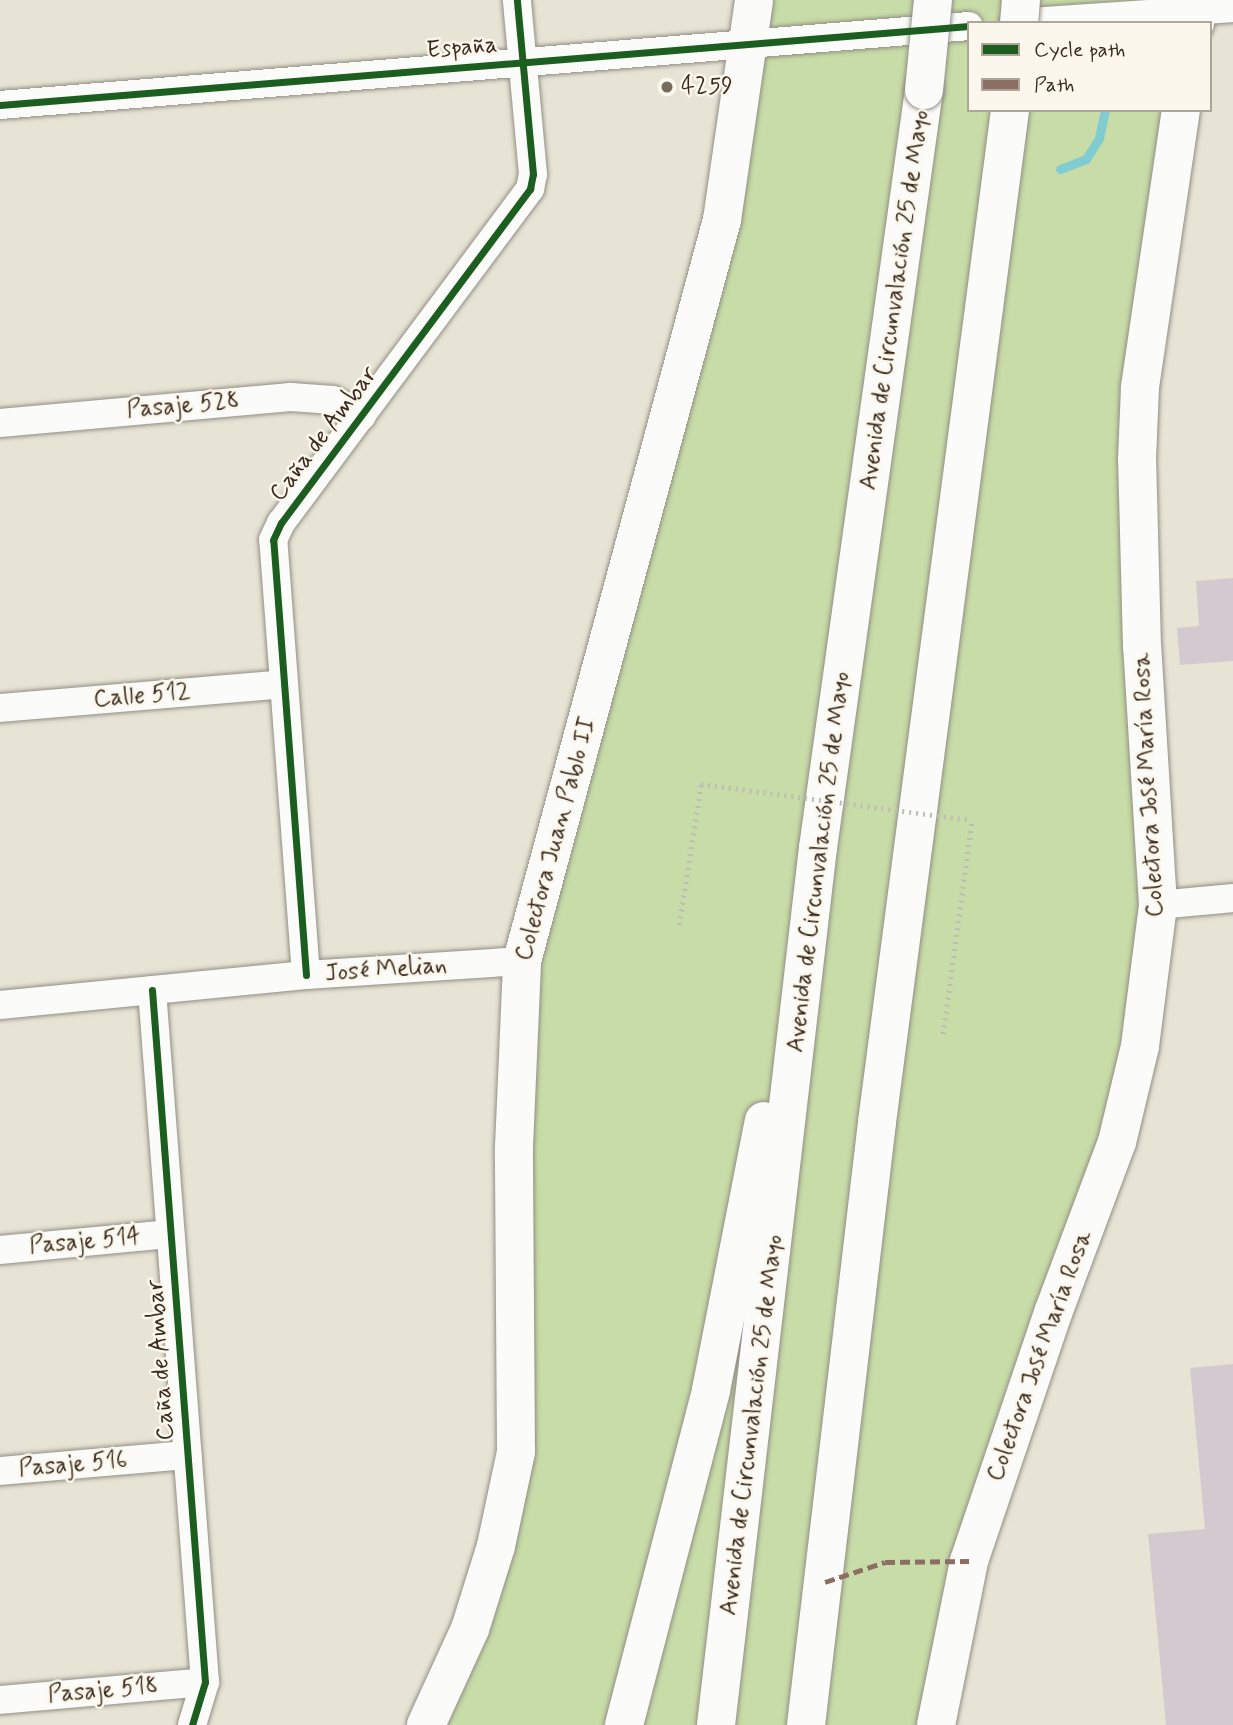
<!DOCTYPE html>
<meta charset="utf-8">
<style>
body{margin:0}
#map{position:relative;width:1233px;height:1725px;overflow:hidden;background:#e7e4d5;font-family:Mynerve,sans-serif}
div>[style]{position:absolute}
.green>*{inset:0;background:#c7dca7}
.stream>*{height:9px;margin:-4.5px;padding:0 4.5px;transform-origin:4.5px;border-radius:4.5px;background:#81ccd1}
.building>*{inset:0;background:#d3cad0}
.path>*{height:4.5px;margin-top:-2.25px;transform-origin:0;background:repeating-linear-gradient(90deg,#bebcb8 0 2px,transparent 0 7px)}
.roads{filter:drop-shadow(0 0 2px #928e84) drop-shadow(0 0 2px #928e84)}
.minor>*{height:28px;margin:-14px;padding:0 14px;transform-origin:14px;border-radius:14px;background:#fbfbf9}
.secondary>*{height:38px;margin:-19px;padding:0 19px;transform-origin:19px;border-radius:19px;background:#fbfbf9}
.motorway>*{height:38px;margin:-19px;padding:0 19px;transform-origin:19px;border-radius:19px;background:#fbfbf9}
.path-bridge>*{height:4.5px;margin-top:-2.25px;transform-origin:0;background:repeating-linear-gradient(90deg,#bebcb8 0 2px,transparent 0 7px)}
.bridges{filter:drop-shadow(0 0 2px #928e84) drop-shadow(0 0 2px #928e84)}
.motorway-bridge>*{height:38px;margin:-19px;padding:0 19px;transform-origin:19px;border-radius:19px;background:#fbfbf9}
.quiet>*{height:5px;margin-top:-2.5px;transform-origin:0;background:repeating-linear-gradient(90deg,#8d6e63 0 10px,transparent 0 15px)}
.cycleway>*{height:7px;margin:-3.5px;padding:0 3.5px;transform-origin:3.5px;border-radius:3.5px;background:#1b5e20}
.dots>*{width:19px;height:19px;translate:-50% -50%;box-sizing:border-box;border:4px solid #fbf7ec;border-radius:50%}
span{translate:-50% -50%;white-space:nowrap;text-align:center;line-height:1.15;-webkit-text-stroke:5px #fbf7ec;paint-order:stroke}
.street-label{font-size:24px;color:#3b2a1e}
.poi-label{font-size:24px;color:#3b2a1e}
.left{translate:0 -50%;text-align:left}
.legend{position:absolute;left:967px;top:21px;width:245px;height:91px;box-sizing:border-box;background:#fbf7ec;border:2px solid #aea59a;margin:0;padding:9px 12px;list-style:none;font-size:21px;color:#3b2a1e}
.legend li{display:flex;align-items:center;gap:14px;height:35px}
.legend b{width:35px;border:2px solid #aea59a}
</style>
<div id="map">
<div class="green">
<i style="clip-path:polygon(754px 0,1197px 0,1195px 23px,969px 23px,969px 110px,1181px 110px,1140px 387px,1151px 973px,936px 1725px,426px 1725px,496px 1546px,522px 961px,722px 220px)"></i>
</div>
<div class="stream">
<i style="left:1060px;top:169px;width:28px;rotate:-21deg"></i>
<i style="left:1086px;top:159px;width:25px;rotate:-58deg"></i>
<i style="left:1099px;top:138px;width:29px;rotate:-78deg"></i>
</div>
<div class="building">
<i style="clip-path:polygon(1233px 578px,1233px 661px,1180px 665px,1177px 628px,1199px 626px,1196px 581px)"></i>
<i style="clip-path:polygon(1233px 1364px,1233px 1725px,1166px 1725px,1148px 1534px,1205px 1529px,1190px 1368px)"></i>
</div>
<div class="path">
<i style="left:679px;top:925px;width:143px;rotate:-81.1deg"></i>
<i style="left:943px;top:1034px;width:216px;rotate:-82.3deg"></i>
</div>
<div class="roads">
<div class="minor">
<i style="left:1015px;top:23px;width:219px;rotate:-3.9deg"></i>
<i style="left:0;top:105px;width:972px;rotate:-4.66deg"></i>
<i style="left:0;top:423px;width:292px;rotate:-5.1deg"></i>
<i style="left:291px;top:397px;width:42px;rotate:4.1deg"></i>
<i style="left:333px;top:400px;width:33px;rotate:29deg"></i>
<i style="left:0;top:708px;width:285px;rotate:-4.8deg"></i>
<i style="left:1158px;top:905px;width:75px;rotate:-5.3deg"></i>
<i style="left:306px;top:975px;width:436px;rotate:-94.3deg"></i>
<i style="left:273px;top:540px;width:19px;rotate:-65deg"></i>
<i style="left:281px;top:523px;width:417px;rotate:-53.3deg"></i>
<i style="left:530px;top:189px;width:15px;rotate:-79deg"></i>
<i style="left:533px;top:174px;width:175px;rotate:-95.3deg"></i>
<i style="left:152px;top:990px;width:694px;rotate:85.62deg"></i>
<i style="left:205px;top:1682px;width:45px;rotate:106.8deg"></i>
<i style="left:0;top:1005px;width:307px;rotate:-5.6deg"></i>
<i style="left:306px;top:975px;width:216px;rotate:-3.7deg"></i>
<i style="left:0;top:1250px;width:171px;rotate:-5.4deg"></i>
<i style="left:0;top:1471px;width:188px;rotate:-4.9deg"></i>
<i style="left:0;top:1700px;width:206px;rotate:-5deg"></i>
</div>
<div class="secondary">
<i style="left:1195px;top:23px;width:23px;rotate:-85deg"></i>
<i style="left:426px;top:1725px;width:106px;rotate:-65.4deg"></i>
<i style="left:470px;top:1629px;width:87px;rotate:-72.6deg"></i>
<i style="left:496px;top:1546px;width:96px;rotate:-78deg"></i>
<i style="left:516px;top:1452px;width:305px;rotate:-90.4deg"></i>
<i style="left:514px;top:1147px;width:186px;rotate:-87.5deg"></i>
<i style="left:522px;top:961px;width:768px;rotate:-74.9deg"></i>
<i style="left:722px;top:220px;width:222px;rotate:-81.7deg"></i>
<i style="left:936px;top:1725px;width:167px;rotate:-78.6deg"></i>
<i style="left:969px;top:1561px;width:262px;rotate:-71.3deg"></i>
<i style="left:1053px;top:1313px;width:183px;rotate:-69.5deg"></i>
<i style="left:1117px;top:1142px;width:99px;rotate:-76.5deg"></i>
<i style="left:1140px;top:1046px;width:142px;rotate:-82.7deg"></i>
<i style="left:1158px;top:905px;width:258px;rotate:-93.5deg"></i>
<i style="left:1142px;top:647px;width:188px;rotate:-91.5deg"></i>
<i style="left:1137px;top:459px;width:72px;rotate:-87.6deg"></i>
<i style="left:1140px;top:387px;width:280px;rotate:-81.6deg"></i>
</div>
<div class="motorway">
<i style="left:624px;top:1725px;width:346px;rotate:-75.4deg"></i>
<i style="left:711px;top:1390px;width:274px;rotate:-78.9deg"></i>
<i style="left:716px;top:1725px;width:883px;rotate:-83.37deg"></i>
<i style="left:818px;top:848px;width:765px;rotate:-82.04deg"></i>
<i style="left:806px;top:1725px;width:607px;rotate:-83.28deg"></i>
<i style="left:877px;top:1122px;width:1021px;rotate:-82.51deg"></i>
</div>
</div>
<div class="path-bridge">
<i style="left:701px;top:784px;width:273px;rotate:7.6deg"></i>
</div>
<div class="bridges">
<div class="motorway-bridge">
<i style="left:1019px;top:23px;width:23px;rotate:-85deg"></i>
<i style="left:924px;top:90px;width:90px;rotate:-84.3deg"></i>
</div>
</div>
<div class="quiet">
<i style="left:825px;top:1582px;width:63px;rotate:-18.4deg"></i>
<i style="left:885px;top:1562px;width:84px;rotate:-0.7deg"></i>
</div>
<div class="cycleway">
<i style="left:0;top:105px;width:972px;rotate:-4.66deg"></i>
<i style="left:306px;top:975px;width:436px;rotate:-94.3deg"></i>
<i style="left:273px;top:540px;width:19px;rotate:-65deg"></i>
<i style="left:281px;top:523px;width:417px;rotate:-53.3deg"></i>
<i style="left:530px;top:189px;width:15px;rotate:-79deg"></i>
<i style="left:533px;top:174px;width:175px;rotate:-95.3deg"></i>
<i style="left:152px;top:990px;width:694px;rotate:85.62deg"></i>
<i style="left:205px;top:1682px;width:45px;rotate:106.8deg"></i>
</div>
<div class="dots">
<i style="left:667px;top:87px;background:#776b5e"></i>
</div>
<div class="street-label">
<span style="left:462px;top:48px;rotate:-5deg">España</span>
<span style="left:895px;top:300px;rotate:-82deg">Avenida de Circunvalación 25 de Mayo</span>
<span style="left:183px;top:406px;rotate:-5deg">Pasaje 528</span>
<span style="left:324px;top:434px;rotate:-53deg">Caña de Ambar</span>
<span style="left:142px;top:696px;rotate:-5deg">Calle 512</span>
<span style="left:1149px;top:785px;rotate:-93deg">Colectora José María Rosa</span>
<span style="left:556px;top:839px;rotate:-75deg">Colectora Juan Pablo II</span>
<span style="left:819px;top:862px;rotate:-83deg">Avenida de Circunvalación 25 de Mayo</span>
<span style="left:386px;top:970px;rotate:-4deg">José Melian</span>
<span style="left:85px;top:1242px;rotate:-5deg">Pasaje 514</span>
<span style="left:1040px;top:1356px;rotate:-70deg">Colectora José María Rosa</span>
<span style="left:161px;top:1360px;rotate:-94deg">Caña de Ambar</span>
<span style="left:752px;top:1425px;rotate:-83deg">Avenida de Circunvalación 25 de Mayo</span>
<span style="left:73px;top:1465px;rotate:-5deg">Pasaje 516</span>
<span style="left:103px;top:1691px;rotate:-5deg">Pasaje 518</span>
</div>
<div class="poi-label">
<span class="left" style="left:681px;top:87px">4259</span>
</div>
<ul class="legend">
<li><b style="height:9px;background:#1b5e20"></b>Cycle path</li>
<li><b style="height:9px;background:#8d6e63"></b>Path</li>
</ul>
</div>
